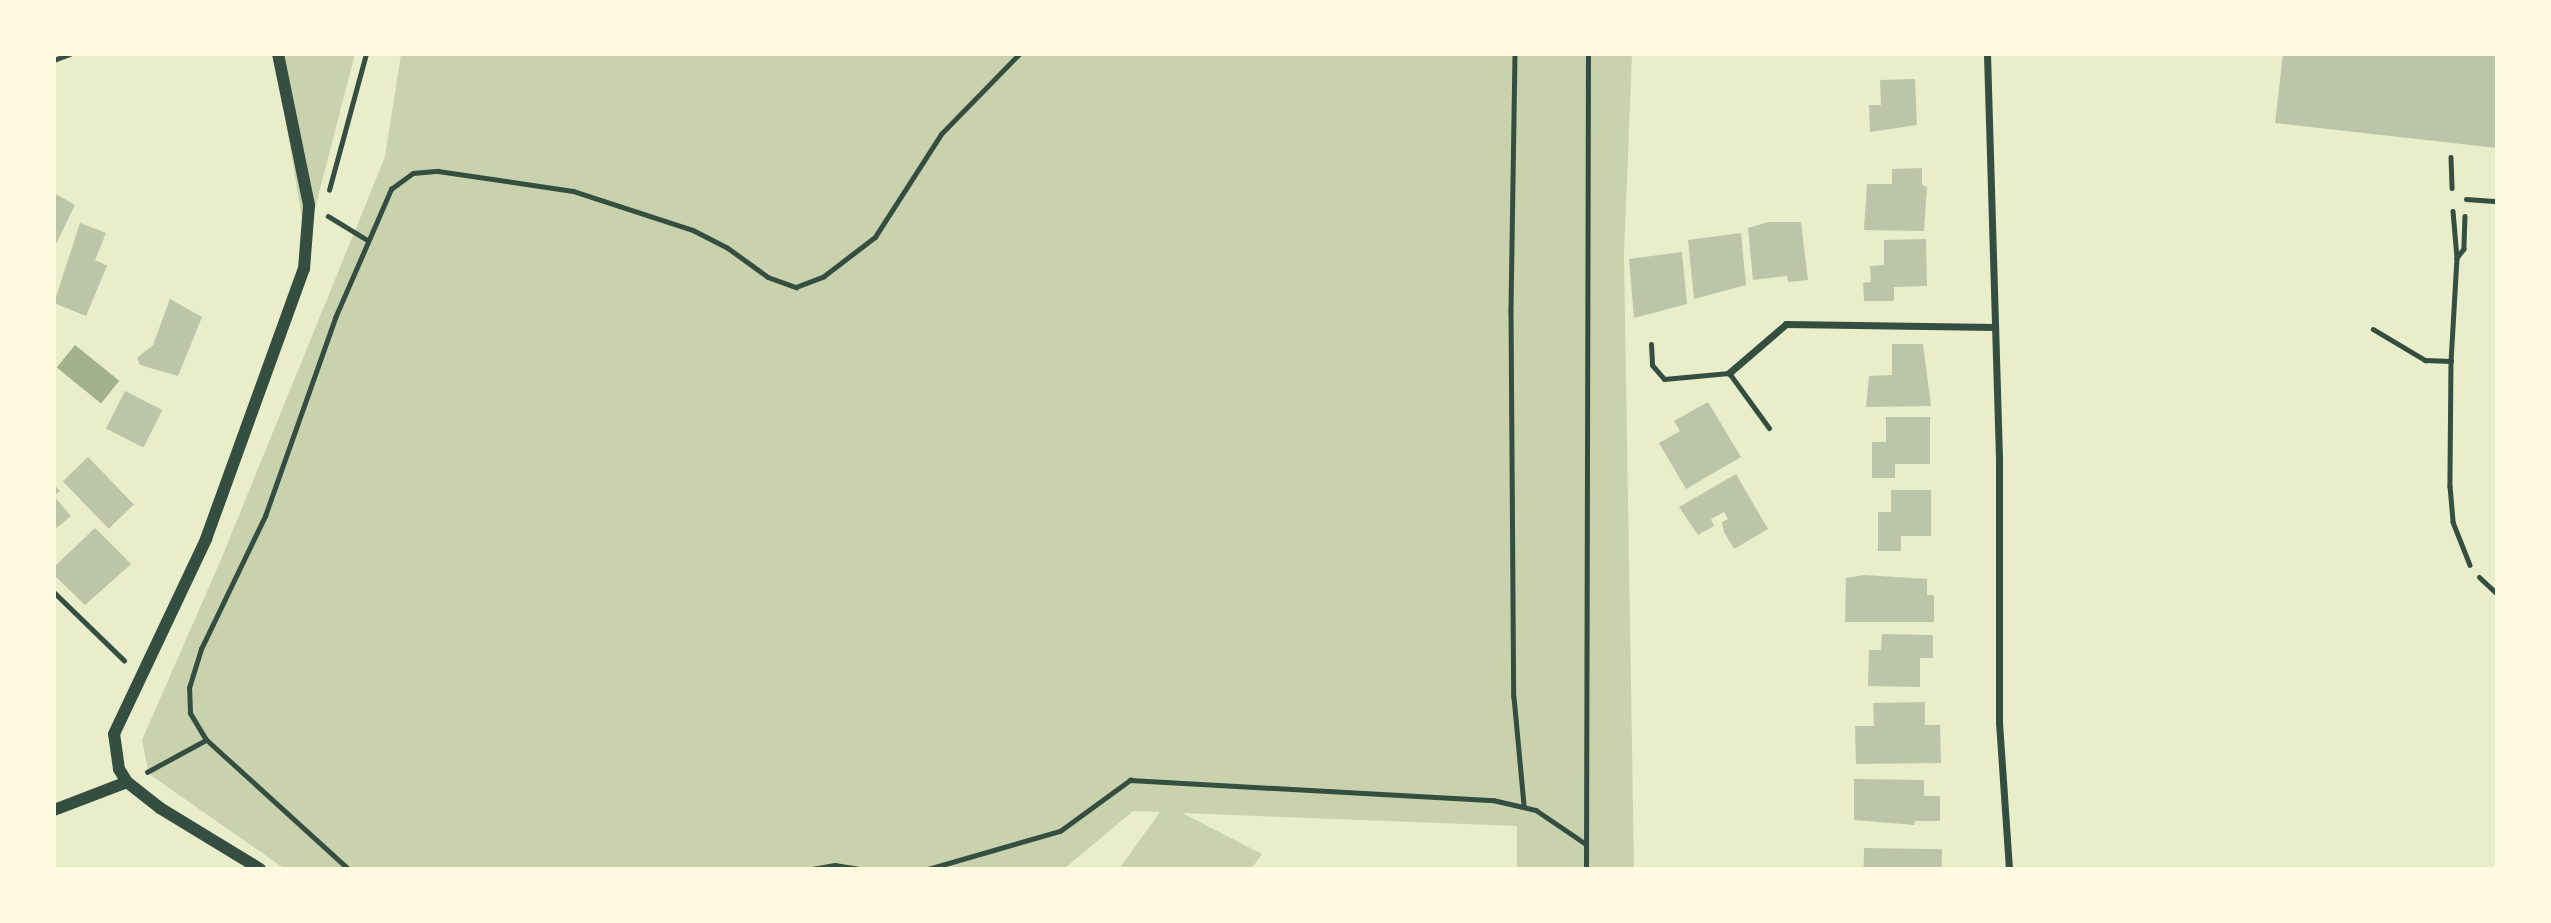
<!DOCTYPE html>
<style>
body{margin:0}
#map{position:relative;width:2551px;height:923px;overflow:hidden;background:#e9edc9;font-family:"Archivo Narrow",sans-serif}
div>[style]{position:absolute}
.green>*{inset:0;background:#cad2ad}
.water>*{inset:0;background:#a3b18a;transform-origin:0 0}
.building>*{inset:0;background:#bcc5a7;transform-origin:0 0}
.path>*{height:4.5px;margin:-2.25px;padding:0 2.25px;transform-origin:2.25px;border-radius:2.25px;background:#344e41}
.service>*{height:5px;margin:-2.5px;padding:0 2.5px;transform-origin:2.5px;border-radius:2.5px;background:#344e41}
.minor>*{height:7px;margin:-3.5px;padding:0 3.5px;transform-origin:3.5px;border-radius:3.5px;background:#344e41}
.tertiary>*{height:12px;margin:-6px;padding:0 6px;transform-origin:6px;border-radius:6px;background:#344e41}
span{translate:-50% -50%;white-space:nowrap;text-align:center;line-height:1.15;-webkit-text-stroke:6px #fefae0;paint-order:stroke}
.frame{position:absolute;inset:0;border:56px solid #fefae0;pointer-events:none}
</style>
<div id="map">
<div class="green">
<i style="clip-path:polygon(275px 54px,355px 54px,306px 243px)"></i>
<i style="clip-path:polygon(401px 54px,1632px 54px,1624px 255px,1634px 869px,1517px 869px,1517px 826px,1182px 813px,1262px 854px,1251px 869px,1119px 869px,1160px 812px,1133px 811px,1064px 869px,285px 869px,149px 774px,142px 740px,220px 562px,385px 157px)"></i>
</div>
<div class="water">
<i style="left:75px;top:345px;width:57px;height:29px;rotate:39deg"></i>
</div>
<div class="building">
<i style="clip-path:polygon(2283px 54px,2497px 54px,2497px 148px,2275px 123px)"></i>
<i style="clip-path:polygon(1915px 79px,1917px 125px,1870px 132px,1869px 105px,1881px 105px,1880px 80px)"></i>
<i style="clip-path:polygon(1922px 168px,1922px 185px,1927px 187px,1924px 231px,1864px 230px,1867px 184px,1892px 184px,1892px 169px)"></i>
<i style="clip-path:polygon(54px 193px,75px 205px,54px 248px)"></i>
<i style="clip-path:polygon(1768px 222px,1801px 222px,1808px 280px,1788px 282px,1787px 276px,1753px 280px,1748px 228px)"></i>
<i style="clip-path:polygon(80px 223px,106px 233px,95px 260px,107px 266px,86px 316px,54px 303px)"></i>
<i style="clip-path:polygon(1741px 233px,1746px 285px,1694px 299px,1688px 240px)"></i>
<i style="clip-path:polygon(1926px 239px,1927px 286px,1894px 287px,1894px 301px,1864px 301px,1863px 283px,1871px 282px,1870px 266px,1884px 265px,1884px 240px)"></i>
<i style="clip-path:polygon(1682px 252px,1687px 304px,1634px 318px,1629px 259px)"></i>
<i style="clip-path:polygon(170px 299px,202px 317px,178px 376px,140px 365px,137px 358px,153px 345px)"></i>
<i style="clip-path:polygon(1892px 344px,1923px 344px,1931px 406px,1866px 407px,1869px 376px,1892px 375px)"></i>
<i style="left:125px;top:391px;width:42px;height:42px;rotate:27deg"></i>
<i style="clip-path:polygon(1708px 402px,1741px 457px,1686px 489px,1659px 443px,1680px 431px,1674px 421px)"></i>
<i style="clip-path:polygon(1886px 417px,1930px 417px,1930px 464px,1895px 464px,1895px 478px,1872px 478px,1872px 442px,1886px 442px)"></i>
<i style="left:88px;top:457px;width:66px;height:35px;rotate:46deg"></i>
<i style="clip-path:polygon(1736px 474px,1768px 529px,1734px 549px,1724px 532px,1722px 522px,1728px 519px,1724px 512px,1711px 519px,1714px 526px,1698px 535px,1679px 507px)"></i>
<i style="clip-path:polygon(54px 485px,60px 491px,54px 496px,71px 516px,54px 530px)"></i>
<i style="clip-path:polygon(1891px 490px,1931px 490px,1931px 536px,1901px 536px,1901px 551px,1878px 551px,1878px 512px,1891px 512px)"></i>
<i style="clip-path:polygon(95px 528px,131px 564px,85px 605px,54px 575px,54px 567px)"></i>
<i style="clip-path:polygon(1864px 575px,1927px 579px,1927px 595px,1934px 595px,1934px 622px,1845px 622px,1846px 578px)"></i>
<i style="clip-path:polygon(1882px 634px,1933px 635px,1933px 658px,1920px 658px,1920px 687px,1868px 686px,1869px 650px,1881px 650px)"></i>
<i style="clip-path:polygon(1925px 702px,1925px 725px,1940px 725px,1941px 763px,1856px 764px,1855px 726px,1874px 726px,1873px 703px)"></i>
<i style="clip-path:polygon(1854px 779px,1924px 780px,1924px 796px,1940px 796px,1940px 821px,1915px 821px,1914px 825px,1854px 820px)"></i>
<i style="left:1864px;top:848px;width:78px;height:21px;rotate:1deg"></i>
</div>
<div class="path">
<i style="left:1515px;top:54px;width:257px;rotate:90.9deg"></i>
<i style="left:1511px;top:311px;width:386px;rotate:89.6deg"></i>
<i style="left:1514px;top:697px;width:108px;rotate:84.7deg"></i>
<i style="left:54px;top:60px;width:17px;rotate:-21deg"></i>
<i style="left:2451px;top:157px;width:31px;rotate:88deg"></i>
<i style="left:329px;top:190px;width:141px;rotate:-74.8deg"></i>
<i style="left:2453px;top:211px;width:47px;rotate:85.1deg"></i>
<i style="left:328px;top:216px;width:44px;rotate:31.2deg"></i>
<i style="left:2465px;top:216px;width:33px;rotate:92deg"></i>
<i style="left:2464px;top:249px;width:11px;rotate:128deg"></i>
<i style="left:2457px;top:258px;width:103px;rotate:93.3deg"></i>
<i style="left:2451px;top:361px;width:125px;rotate:90.5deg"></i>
<i style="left:2450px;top:486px;width:36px;rotate:85deg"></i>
<i style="left:2453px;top:522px;width:46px;rotate:68.4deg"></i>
<i style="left:2373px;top:329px;width:61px;rotate:30.8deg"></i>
<i style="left:2425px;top:360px;width:26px;rotate:2deg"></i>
<i style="left:54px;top:592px;width:98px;rotate:44.2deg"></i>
<i style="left:147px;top:772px;width:67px;rotate:-28.5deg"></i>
<i style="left:348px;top:869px;width:192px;rotate:-137.7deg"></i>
<i style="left:206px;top:740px;width:31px;rotate:-121deg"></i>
<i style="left:190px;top:713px;width:25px;rotate:-92deg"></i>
<i style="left:189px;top:688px;width:41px;rotate:-72.9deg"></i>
<i style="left:201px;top:649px;width:148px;rotate:-64.3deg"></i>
<i style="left:265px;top:516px;width:210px;rotate:-70.5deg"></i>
<i style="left:335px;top:318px;width:141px;rotate:-66.5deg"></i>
<i style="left:391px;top:189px;width:27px;rotate:-36deg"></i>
<i style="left:413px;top:173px;width:25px;rotate:-5deg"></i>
<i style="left:438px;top:171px;width:136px;rotate:8.4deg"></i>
<i style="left:573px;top:191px;width:126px;rotate:18deg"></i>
<i style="left:693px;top:230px;width:39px;rotate:27deg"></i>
<i style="left:728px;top:248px;width:49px;rotate:35.9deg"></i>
<i style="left:768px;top:277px;width:30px;rotate:20deg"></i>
<i style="left:796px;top:287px;width:30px;rotate:-21deg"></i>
<i style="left:824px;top:276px;width:64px;rotate:-37.4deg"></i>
<i style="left:875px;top:237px;width:122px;rotate:-57.3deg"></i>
<i style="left:941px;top:134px;width:112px;rotate:-45.7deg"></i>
<i style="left:812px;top:869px;width:23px;rotate:-10deg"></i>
<i style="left:835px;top:865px;width:26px;rotate:9deg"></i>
<i style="left:928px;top:869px;width:137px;rotate:-16.1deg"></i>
<i style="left:1060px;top:831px;width:87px;rotate:-36.1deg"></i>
<i style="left:1130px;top:780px;width:364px;rotate:3.2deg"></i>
<i style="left:1493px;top:800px;width:44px;rotate:13.1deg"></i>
<i style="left:1536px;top:810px;width:60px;rotate:34.2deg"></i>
<i style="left:1586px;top:869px;width:815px;rotate:-89.86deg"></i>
</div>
<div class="service">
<i style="left:2466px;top:199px;width:31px;rotate:4deg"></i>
<i style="left:1651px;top:344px;width:21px;rotate:87deg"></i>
<i style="left:1652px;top:365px;width:18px;rotate:49deg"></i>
<i style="left:1664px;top:379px;width:65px;rotate:-5.3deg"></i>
<i style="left:1729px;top:373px;width:68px;rotate:54deg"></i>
<i style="left:2497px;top:348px;width:113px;rotate:90deg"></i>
<i style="left:2479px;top:577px;width:25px;rotate:43deg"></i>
</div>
<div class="minor">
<i style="left:1987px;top:54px;width:403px;rotate:88.3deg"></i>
<i style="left:1999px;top:457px;width:265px;rotate:90deg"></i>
<i style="left:1999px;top:722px;width:147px;rotate:86.1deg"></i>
<i style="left:1729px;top:373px;width:75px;rotate:-40.7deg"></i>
<i style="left:1786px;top:324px;width:209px;rotate:0.8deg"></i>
</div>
<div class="tertiary">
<i style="left:54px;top:810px;width:78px;rotate:-21deg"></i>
<i style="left:260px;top:869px;width:117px;rotate:-148.6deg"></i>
<i style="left:160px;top:808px;width:42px;rotate:-141.8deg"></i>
<i style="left:127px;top:782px;width:15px;rotate:-122deg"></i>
<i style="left:119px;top:769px;width:35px;rotate:-98deg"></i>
<i style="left:114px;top:734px;width:216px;rotate:-64.7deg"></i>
<i style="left:206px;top:539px;width:287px;rotate:-70.1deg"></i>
<i style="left:304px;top:269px;width:64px;rotate:-85.5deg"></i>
<i style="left:309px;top:205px;width:154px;rotate:-101.6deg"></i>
</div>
<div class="frame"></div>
</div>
